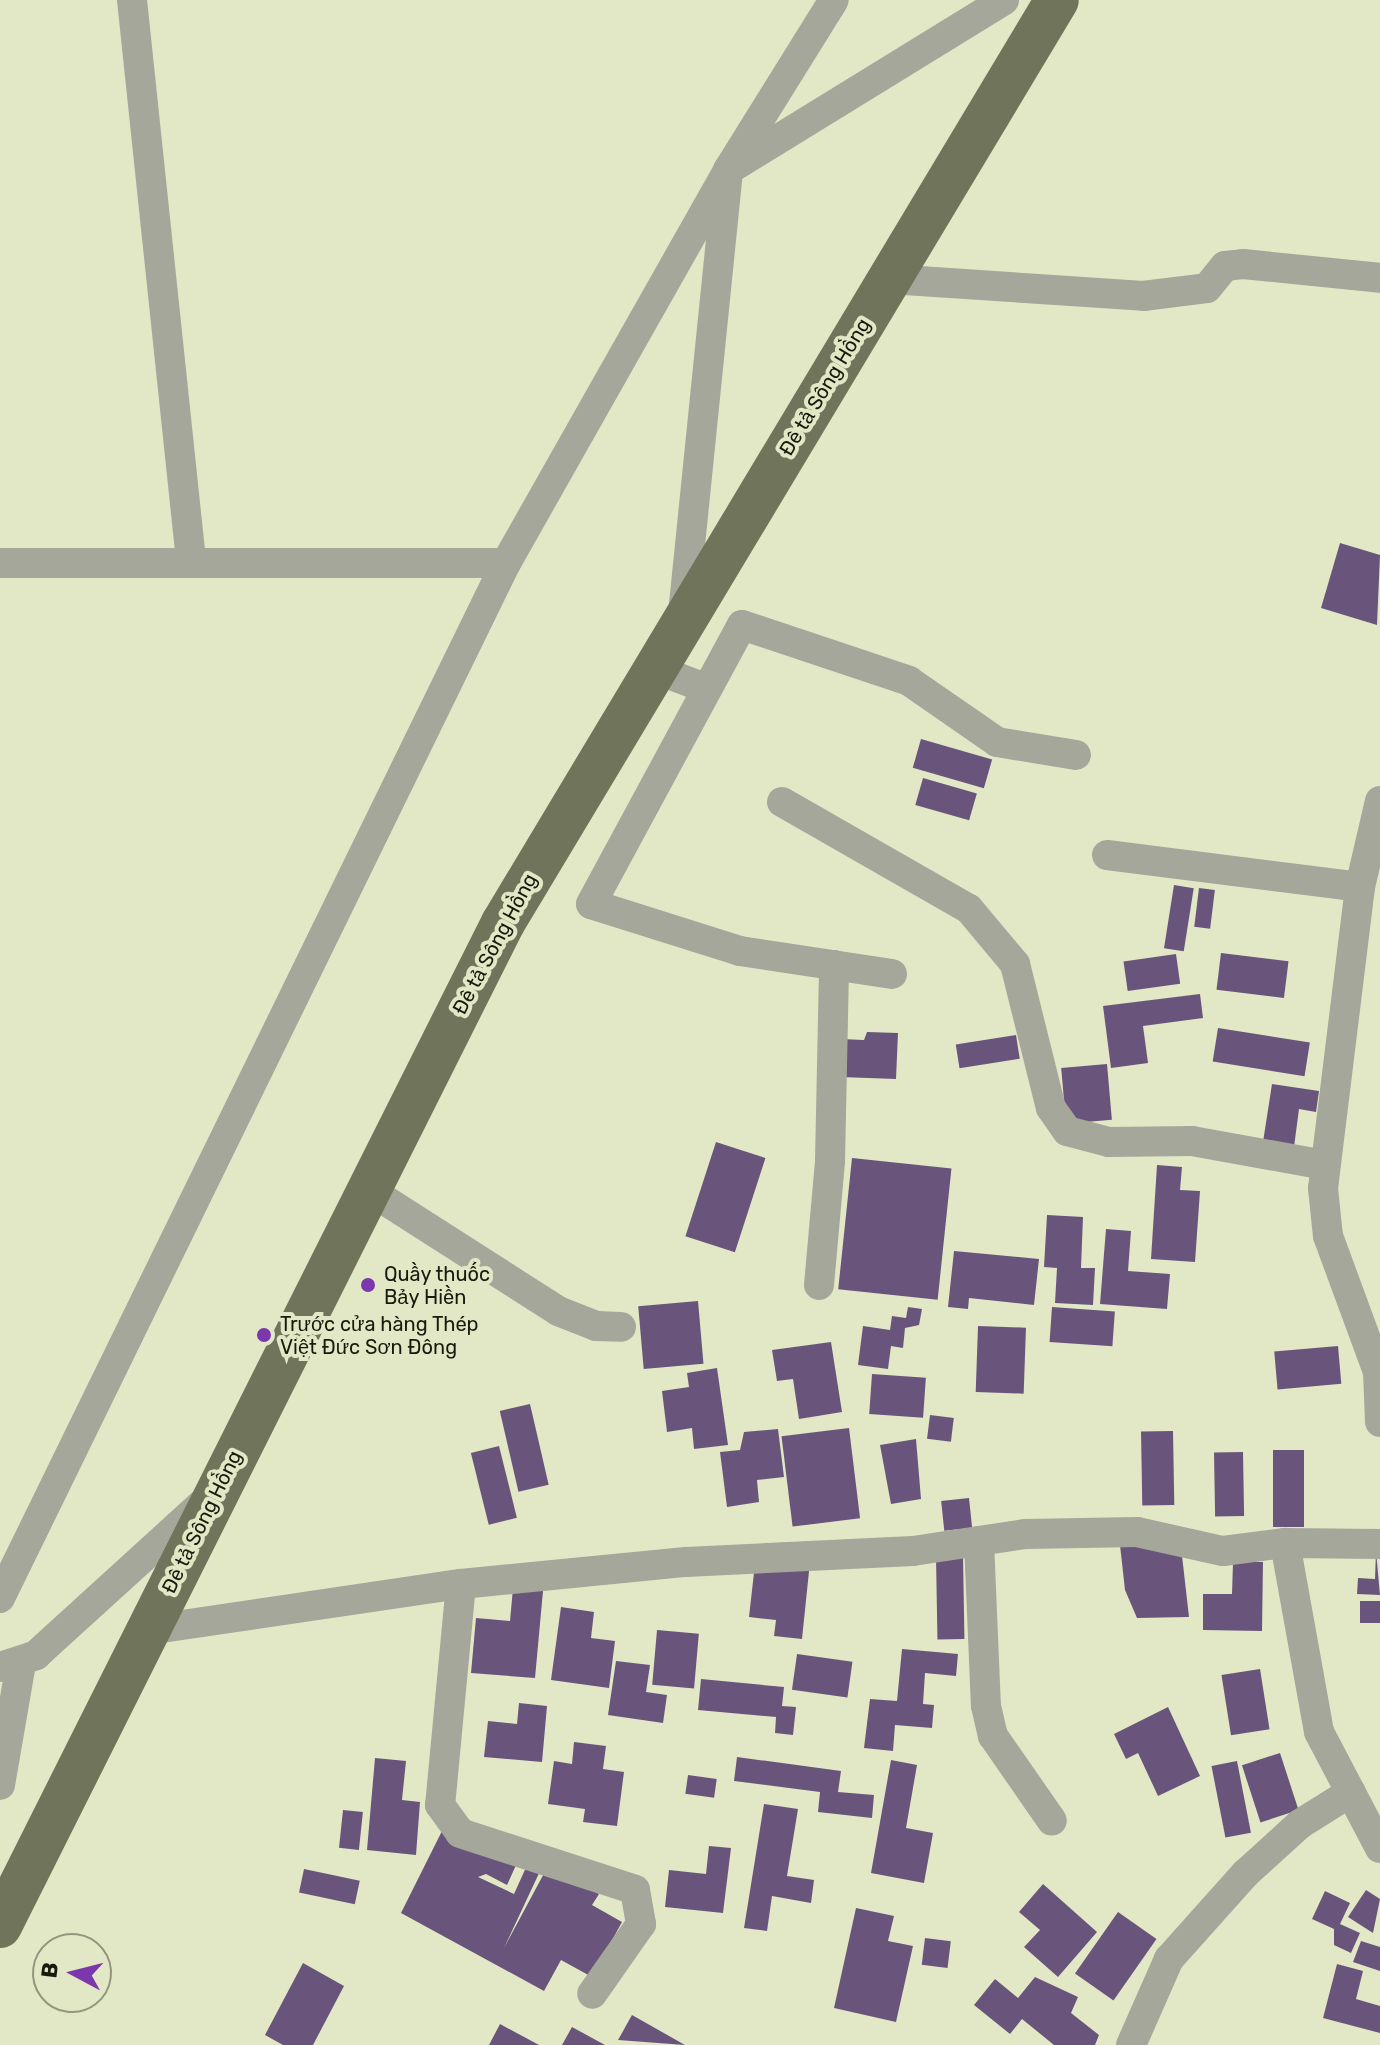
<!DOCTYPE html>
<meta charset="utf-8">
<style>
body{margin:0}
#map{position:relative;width:1380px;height:2045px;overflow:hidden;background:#e2e8c6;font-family:Rubik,sans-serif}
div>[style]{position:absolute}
.building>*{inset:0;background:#69557b;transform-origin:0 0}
.street>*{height:30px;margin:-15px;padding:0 15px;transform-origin:15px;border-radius:15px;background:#a4a799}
.primary>*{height:44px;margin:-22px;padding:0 22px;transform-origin:22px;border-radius:22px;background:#70745a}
.dots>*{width:22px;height:22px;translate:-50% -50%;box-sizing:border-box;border:4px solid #e2e8c6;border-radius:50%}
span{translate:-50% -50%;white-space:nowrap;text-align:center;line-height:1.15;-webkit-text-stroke:8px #e2e8c6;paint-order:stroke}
.street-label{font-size:20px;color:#181a0d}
.poi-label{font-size:20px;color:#181a0d}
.left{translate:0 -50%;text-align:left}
.north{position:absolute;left:32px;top:1933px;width:80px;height:80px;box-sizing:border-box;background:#e2e8c6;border:2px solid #91967c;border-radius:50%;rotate:277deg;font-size:22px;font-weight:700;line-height:32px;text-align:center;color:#181a0d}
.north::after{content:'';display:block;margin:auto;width:28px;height:36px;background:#7b37ab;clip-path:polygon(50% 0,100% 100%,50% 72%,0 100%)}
</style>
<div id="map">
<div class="building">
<i style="clip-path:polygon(1340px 543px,1380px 555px,1377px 625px,1321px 608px)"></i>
<i style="left:921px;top:739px;width:74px;height:30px;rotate:16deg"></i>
<i style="left:923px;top:778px;width:56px;height:28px;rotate:16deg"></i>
<i style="left:1174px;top:885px;width:20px;height:64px;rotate:9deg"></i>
<i style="left:1199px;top:888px;width:16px;height:39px;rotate:7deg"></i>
<i style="left:1221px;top:953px;width:68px;height:37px;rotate:7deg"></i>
<i style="left:1176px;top:954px;width:30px;height:53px;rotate:82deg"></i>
<i style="clip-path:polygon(1200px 994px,1203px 1018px,1143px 1026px,1148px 1063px,1111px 1068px,1103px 1006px)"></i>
<i style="left:1218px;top:1028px;width:93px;height:34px;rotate:9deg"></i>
<i style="clip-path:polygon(867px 1032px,898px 1033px,896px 1079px,840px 1077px,841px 1039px,864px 1040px)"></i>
<i style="left:1016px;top:1035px;width:24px;height:61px;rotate:81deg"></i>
<i style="left:1107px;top:1064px;width:56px;height:46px;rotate:85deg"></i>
<i style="clip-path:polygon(1272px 1084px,1319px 1091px,1316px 1112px,1299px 1109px,1294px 1147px,1263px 1142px)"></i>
<i style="left:716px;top:1142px;width:52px;height:99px;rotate:18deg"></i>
<i style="left:852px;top:1158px;width:100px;height:132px;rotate:6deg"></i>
<i style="clip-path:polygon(1157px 1165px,1182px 1167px,1180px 1190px,1200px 1191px,1195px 1262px,1151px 1259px)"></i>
<i style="clip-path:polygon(1047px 1215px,1083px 1217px,1081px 1268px,1095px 1268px,1093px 1305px,1055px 1303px,1057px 1268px,1044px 1267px)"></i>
<i style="clip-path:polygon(1106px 1229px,1131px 1231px,1128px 1271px,1170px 1274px,1167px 1309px,1100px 1304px)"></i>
<i style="clip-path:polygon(954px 1251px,1039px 1259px,1034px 1305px,969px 1298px,968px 1309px,948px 1307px)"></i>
<i style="left:698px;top:1301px;width:63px;height:60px;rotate:85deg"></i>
<i style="clip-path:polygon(908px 1307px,922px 1309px,919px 1325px,905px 1328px,903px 1348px,891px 1346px,888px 1369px,858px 1365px,863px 1326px,890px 1330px,892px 1316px,906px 1318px)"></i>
<i style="left:1052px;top:1307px;width:63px;height:35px;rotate:4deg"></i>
<i style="left:978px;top:1326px;width:48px;height:66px;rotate:2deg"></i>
<i style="clip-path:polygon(831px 1342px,842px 1412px,799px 1419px,793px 1379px,777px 1381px,772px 1350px)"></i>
<i style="left:1338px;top:1346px;width:38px;height:64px;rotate:85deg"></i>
<i style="clip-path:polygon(717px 1368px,728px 1445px,694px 1449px,692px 1428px,667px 1432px,662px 1391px,689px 1387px,687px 1373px)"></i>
<i style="left:872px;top:1374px;width:54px;height:40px;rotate:4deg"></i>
<i style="left:530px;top:1404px;width:83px;height:31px;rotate:77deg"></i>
<i style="left:930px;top:1415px;width:24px;height:24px;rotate:7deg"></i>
<i style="left:849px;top:1428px;width:91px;height:68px;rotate:83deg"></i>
<i style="clip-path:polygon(778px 1429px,784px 1477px,757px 1480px,759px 1502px,727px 1507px,720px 1452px,740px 1450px,744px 1432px)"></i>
<i style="left:1173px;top:1431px;width:74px;height:32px;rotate:89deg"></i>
<i style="clip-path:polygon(916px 1439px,921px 1499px,891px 1504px,880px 1445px)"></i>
<i style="left:499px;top:1446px;width:74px;height:29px;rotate:76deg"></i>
<i style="left:1273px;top:1450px;width:31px;height:77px"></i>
<i style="left:1243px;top:1452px;width:64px;height:29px;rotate:89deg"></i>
<i style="left:969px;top:1498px;width:30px;height:28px;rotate:84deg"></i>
<i style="clip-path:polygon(1118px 1527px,1180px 1538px,1189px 1617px,1137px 1618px,1125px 1590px)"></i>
<i style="clip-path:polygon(757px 1546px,811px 1552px,802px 1639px,774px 1636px,776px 1620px,749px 1617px)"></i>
<i style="clip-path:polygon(1376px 1551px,1380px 1595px,1357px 1594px,1358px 1578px,1375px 1579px)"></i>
<i style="left:963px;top:1556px;width:83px;height:27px;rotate:89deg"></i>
<i style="clip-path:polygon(1233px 1562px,1263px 1562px,1262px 1631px,1203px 1630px,1203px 1594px,1232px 1594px)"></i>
<i style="clip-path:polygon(513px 1588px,543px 1591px,535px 1678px,471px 1673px,476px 1618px,510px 1621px)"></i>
<i style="left:1360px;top:1601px;width:20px;height:22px"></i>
<i style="clip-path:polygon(561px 1607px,594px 1612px,591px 1638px,615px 1641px,609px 1688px,551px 1680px)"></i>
<i style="left:657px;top:1630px;width:42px;height:55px;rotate:5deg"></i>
<i style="clip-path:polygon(902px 1649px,958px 1654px,956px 1676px,925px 1673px,923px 1704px,934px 1705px,932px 1728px,895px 1725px,893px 1751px,864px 1748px,870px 1699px,897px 1701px)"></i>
<i style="left:797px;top:1654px;width:56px;height:36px;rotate:8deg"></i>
<i style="clip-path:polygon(616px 1661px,650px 1665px,646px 1692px,667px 1695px,663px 1723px,608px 1715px)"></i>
<i style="left:1260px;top:1669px;width:61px;height:39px;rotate:81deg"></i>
<i style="clip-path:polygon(701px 1679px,784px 1687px,782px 1706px,796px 1707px,793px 1735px,775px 1733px,776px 1717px,698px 1710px)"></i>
<i style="clip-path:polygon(519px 1703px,547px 1706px,542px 1762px,484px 1757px,488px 1721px,517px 1724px)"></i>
<i style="clip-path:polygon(1168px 1707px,1200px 1776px,1158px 1796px,1138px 1753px,1126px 1759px,1114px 1734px)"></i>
<i style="clip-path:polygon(574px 1742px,606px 1746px,603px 1769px,624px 1772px,617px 1826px,583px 1822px,585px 1809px,548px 1804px,554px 1761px,572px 1764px)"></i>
<i style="left:1280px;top:1753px;width:60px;height:40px;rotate:72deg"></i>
<i style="clip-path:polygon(737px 1757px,841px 1771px,838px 1792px,874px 1795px,872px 1818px,818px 1812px,820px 1792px,734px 1781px)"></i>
<i style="clip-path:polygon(375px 1758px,406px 1761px,402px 1800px,420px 1802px,416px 1855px,367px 1850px)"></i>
<i style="clip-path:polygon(891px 1760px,917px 1765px,906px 1828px,933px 1833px,924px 1883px,871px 1873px)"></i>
<i style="left:1237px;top:1761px;width:73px;height:26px;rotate:79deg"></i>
<i style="left:688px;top:1775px;width:29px;height:19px;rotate:8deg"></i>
<i style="clip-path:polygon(764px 1804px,798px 1809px,787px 1876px,814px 1880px,811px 1903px,772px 1896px,767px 1931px,744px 1928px)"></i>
<i style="left:343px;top:1810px;width:20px;height:38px;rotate:6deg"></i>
<i style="clip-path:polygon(444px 1827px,517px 1863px,507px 1885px,486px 1874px,478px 1877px,514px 1894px,528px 1863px,541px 1869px,504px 1948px,548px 1866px,599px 1894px,592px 1905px,622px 1922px,592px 1977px,561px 1960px,544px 1991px,401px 1913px)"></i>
<i style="clip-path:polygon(709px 1846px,731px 1848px,723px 1913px,665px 1907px,669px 1870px,706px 1874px)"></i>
<i style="left:304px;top:1869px;width:57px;height:24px;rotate:12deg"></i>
<i style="clip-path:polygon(1043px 1884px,1097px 1932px,1058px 1977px,1024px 1947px,1040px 1930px,1019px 1912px)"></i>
<i style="clip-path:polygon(1366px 1890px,1380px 1899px,1373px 1933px,1348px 1917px)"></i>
<i style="clip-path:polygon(1325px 1891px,1350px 1903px,1340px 1924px,1360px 1933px,1351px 1953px,1334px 1945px,1334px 1929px,1312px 1919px)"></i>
<i style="clip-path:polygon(856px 1908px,894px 1916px,888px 1941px,913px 1946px,896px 2022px,834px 2008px)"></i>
<i style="left:1118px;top:1912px;width:47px;height:75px;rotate:35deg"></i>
<i style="left:925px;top:1938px;width:26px;height:27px;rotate:7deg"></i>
<i style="clip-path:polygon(1361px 1941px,1380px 1947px,1380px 1971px,1353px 1962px)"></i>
<i style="clip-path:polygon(303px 1963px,344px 1986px,313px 2045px,283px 2045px,265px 2035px)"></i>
<i style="clip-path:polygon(1337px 1964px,1363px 1971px,1356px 1999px,1380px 2006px,1380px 2033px,1323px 2018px)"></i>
<i style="clip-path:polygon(1035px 1977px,1078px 1997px,1071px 2013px,1099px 2035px,1095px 2045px,1054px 2045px,1022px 2019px,1010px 2034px,974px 2005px,995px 1979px,1018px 1998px)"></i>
<i style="clip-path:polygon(632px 2015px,685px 2045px,618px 2040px)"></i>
<i style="clip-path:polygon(500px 2024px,539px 2045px,489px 2045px)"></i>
<i style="clip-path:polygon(572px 2027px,605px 2045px,562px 2045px)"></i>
</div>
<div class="street">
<i style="left:132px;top:0;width:563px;rotate:83.99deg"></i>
<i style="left:889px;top:279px;width:255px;rotate:3.8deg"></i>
<i style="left:1143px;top:296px;width:64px;rotate:-7.1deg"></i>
<i style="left:1207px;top:288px;width:28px;rotate:-51deg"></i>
<i style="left:1225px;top:266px;width:18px;rotate:-6deg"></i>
<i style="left:1243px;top:264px;width:138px;rotate:5.8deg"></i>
<i style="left:0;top:563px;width:506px"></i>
<i style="left:683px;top:614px;width:446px;rotate:-84.2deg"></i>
<i style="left:728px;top:170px;width:324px;rotate:-31.6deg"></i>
<i style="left:655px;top:669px;width:53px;rotate:20.8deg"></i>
<i style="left:1380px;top:801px;width:88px;rotate:103.1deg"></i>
<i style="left:1360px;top:887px;width:303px;rotate:97deg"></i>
<i style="left:1323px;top:1188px;width:48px;rotate:84.1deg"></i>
<i style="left:1328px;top:1236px;width:145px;rotate:69.8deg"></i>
<i style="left:1378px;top:1372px;width:50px;rotate:87.7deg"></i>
<i style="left:782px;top:802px;width:215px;rotate:29.8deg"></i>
<i style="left:969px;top:909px;width:72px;rotate:50.1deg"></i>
<i style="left:1015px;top:964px;width:148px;rotate:76deg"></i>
<i style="left:1051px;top:1108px;width:28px;rotate:55deg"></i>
<i style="left:1067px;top:1131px;width:43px;rotate:14.7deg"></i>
<i style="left:1109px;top:1142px;width:83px;rotate:-0.7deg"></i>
<i style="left:1192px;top:1141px;width:135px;rotate:10.2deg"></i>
<i style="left:1107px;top:855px;width:255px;rotate:7.2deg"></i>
<i style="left:892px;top:974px;width:154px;rotate:-171.4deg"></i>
<i style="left:740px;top:951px;width:156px;rotate:-162.5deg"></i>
<i style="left:591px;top:904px;width:317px;rotate:-61.6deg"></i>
<i style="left:742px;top:625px;width:176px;rotate:18.5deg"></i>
<i style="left:909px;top:681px;width:107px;rotate:34.7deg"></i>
<i style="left:997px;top:742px;width:80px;rotate:9.3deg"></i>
<i style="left:369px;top:1190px;width:224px;rotate:32.6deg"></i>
<i style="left:558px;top:1311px;width:41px;rotate:21.5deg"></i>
<i style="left:596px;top:1326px;width:25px;rotate:2deg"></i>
<i style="left:819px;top:1285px;width:124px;rotate:-84.9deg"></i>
<i style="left:830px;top:1161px;width:196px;rotate:-88.8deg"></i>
<i style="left:979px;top:1541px;width:165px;rotate:87.6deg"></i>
<i style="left:986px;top:1706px;width:31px;rotate:77deg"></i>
<i style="left:993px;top:1736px;width:103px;rotate:55.2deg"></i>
<i style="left:1285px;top:1543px;width:192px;rotate:79.8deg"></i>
<i style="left:1319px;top:1732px;width:131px;rotate:62.3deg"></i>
<i style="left:461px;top:1584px;width:222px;rotate:95.4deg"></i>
<i style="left:440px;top:1805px;width:34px;rotate:54deg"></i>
<i style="left:460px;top:1833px;width:184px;rotate:18deg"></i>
<i style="left:635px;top:1890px;width:35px;rotate:80deg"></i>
<i style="left:641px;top:1924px;width:85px;rotate:125deg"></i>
<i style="left:0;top:1598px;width:1152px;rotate:-63.95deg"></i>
<i style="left:506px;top:563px;width:451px;rotate:-60.5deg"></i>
<i style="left:728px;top:170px;width:200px;rotate:-58.1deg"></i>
<i style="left:148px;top:1630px;width:316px;rotate:-8.4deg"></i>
<i style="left:461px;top:1584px;width:226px;rotate:-5.6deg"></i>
<i style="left:686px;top:1562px;width:227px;rotate:-2.8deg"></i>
<i style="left:913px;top:1551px;width:114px;rotate:-8.6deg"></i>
<i style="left:1026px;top:1534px;width:111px;rotate:-1deg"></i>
<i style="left:1137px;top:1532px;width:88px;rotate:12.5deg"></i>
<i style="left:1223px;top:1551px;width:63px;rotate:-7.4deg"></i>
<i style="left:1285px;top:1543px;width:95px;rotate:0.6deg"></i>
<i style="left:0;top:1667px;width:38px;rotate:-18deg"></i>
<i style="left:36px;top:1655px;width:226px;rotate:-42.3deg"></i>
<i style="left:0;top:1785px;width:123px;rotate:-80.2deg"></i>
<i style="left:1131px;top:2045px;width:94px;rotate:-66.2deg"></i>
<i style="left:1169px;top:1959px;width:115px;rotate:-48.2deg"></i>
<i style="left:1246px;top:1873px;width:73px;rotate:-42.2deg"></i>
<i style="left:1300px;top:1824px;width:60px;rotate:-32.1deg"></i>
</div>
<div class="primary">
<i style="left:0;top:1926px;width:1122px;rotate:-63.37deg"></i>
<i style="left:503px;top:923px;width:1076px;rotate:-59.03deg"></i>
</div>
<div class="dots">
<i style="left:368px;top:1285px;background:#7b37ab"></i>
<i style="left:264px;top:1335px;background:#7b37ab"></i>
</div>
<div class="street-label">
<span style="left:825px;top:387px;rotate:-59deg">Đê tả Sông Hồng</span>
<span style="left:495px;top:944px;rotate:-62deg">Đê tả Sông Hồng</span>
<span style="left:202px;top:1522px;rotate:-64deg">Đê tả Sông Hồng</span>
</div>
<div class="poi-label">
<span class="left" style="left:384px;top:1286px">Quầy thuốc<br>Bảy Hiền</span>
<span class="left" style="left:280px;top:1336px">Trước cửa hàng Thép<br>Việt Đức Sơn Đông</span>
</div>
<div class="north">B</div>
</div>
